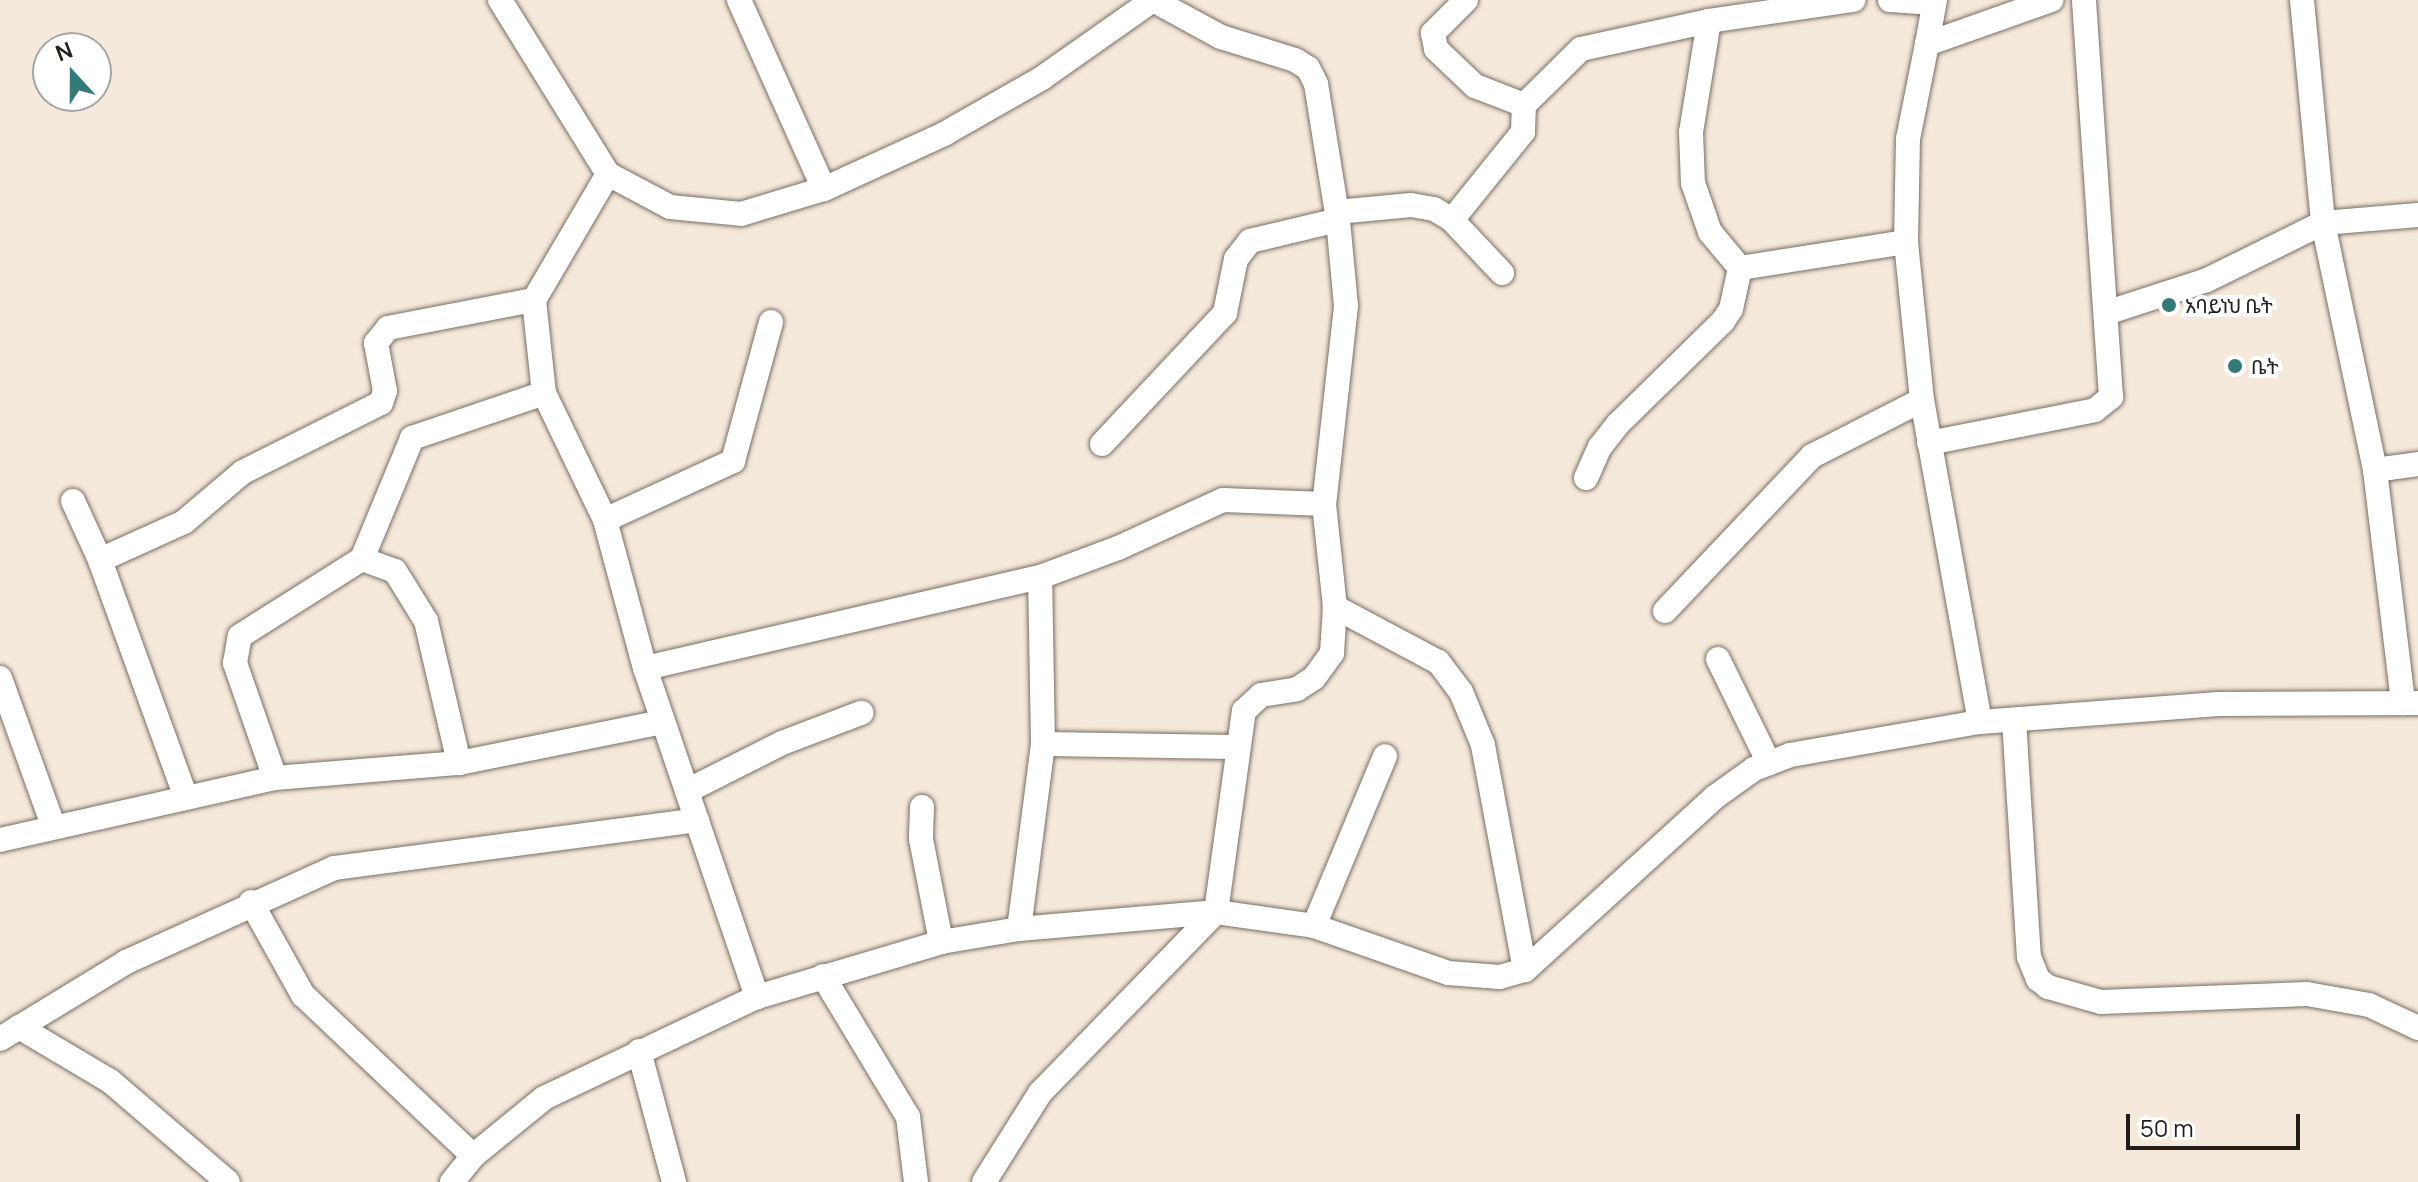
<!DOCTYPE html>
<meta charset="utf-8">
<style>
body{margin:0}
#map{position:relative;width:2418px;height:1182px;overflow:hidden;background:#f5e9db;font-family:Manrope,"Noto Sans Ethiopic",sans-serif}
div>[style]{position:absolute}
.roads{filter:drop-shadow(0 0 2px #796e62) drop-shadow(0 0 2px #796e62)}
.street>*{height:24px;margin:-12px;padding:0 12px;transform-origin:12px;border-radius:12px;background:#fff}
.dots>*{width:22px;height:22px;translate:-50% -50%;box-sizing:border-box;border:4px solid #fff;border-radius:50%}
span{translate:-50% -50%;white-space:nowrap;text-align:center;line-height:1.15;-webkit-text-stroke:8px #fff;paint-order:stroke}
.poi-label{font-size:20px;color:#221d19}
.left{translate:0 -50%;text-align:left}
.north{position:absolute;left:32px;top:32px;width:80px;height:80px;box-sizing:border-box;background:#fff;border:2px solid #a7a5a3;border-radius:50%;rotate:339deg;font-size:22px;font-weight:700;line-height:32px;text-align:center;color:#221d19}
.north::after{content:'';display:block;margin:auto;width:28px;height:36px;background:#337b78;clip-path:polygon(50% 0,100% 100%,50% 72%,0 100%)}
.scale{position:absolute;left:2126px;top:1114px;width:174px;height:36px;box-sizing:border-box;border:4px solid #221d19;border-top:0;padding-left:10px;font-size:24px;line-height:28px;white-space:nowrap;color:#221d19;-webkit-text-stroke:6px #fff;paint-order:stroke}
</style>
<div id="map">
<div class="roads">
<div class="street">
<i style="left:500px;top:0;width:205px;rotate:58.2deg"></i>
<i style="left:608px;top:174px;width:70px;rotate:28deg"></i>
<i style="left:670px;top:207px;width:71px;rotate:5.6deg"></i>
<i style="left:741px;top:214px;width:87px;rotate:-16.8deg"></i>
<i style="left:824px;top:189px;width:132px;rotate:-24.6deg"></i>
<i style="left:944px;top:134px;width:113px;rotate:-29.7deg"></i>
<i style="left:1042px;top:78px;width:136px;rotate:-35.1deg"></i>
<i style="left:1153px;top:0;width:77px;rotate:28.6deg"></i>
<i style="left:1221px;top:37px;width:77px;rotate:17.3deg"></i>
<i style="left:1295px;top:60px;width:15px;rotate:32deg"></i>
<i style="left:1308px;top:68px;width:18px;rotate:63deg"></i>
<i style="left:1316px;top:84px;width:138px;rotate:80.8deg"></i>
<i style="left:1338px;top:220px;width:86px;rotate:84.7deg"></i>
<i style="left:1346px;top:306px;width:199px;rotate:96.3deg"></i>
<i style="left:1324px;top:504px;width:101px;rotate:-177.7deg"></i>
<i style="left:1223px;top:500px;width:115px;rotate:155.4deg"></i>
<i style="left:1118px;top:548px;width:83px;rotate:159.6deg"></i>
<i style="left:1040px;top:577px;width:405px;rotate:167deg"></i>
<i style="left:739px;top:0;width:207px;rotate:65.8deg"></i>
<i style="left:1466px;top:0;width:47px;rotate:135deg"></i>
<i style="left:1433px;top:33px;width:16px;rotate:79deg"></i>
<i style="left:1436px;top:49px;width:54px;rotate:43.5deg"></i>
<i style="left:1475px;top:86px;width:53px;rotate:21.2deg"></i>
<i style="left:1890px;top:0;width:44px;rotate:3.9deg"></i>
<i style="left:2302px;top:0;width:224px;rotate:84.6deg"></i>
<i style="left:2323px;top:223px;width:252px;rotate:78.1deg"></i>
<i style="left:2375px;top:470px;width:235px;rotate:83.1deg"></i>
<i style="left:1709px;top:21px;width:112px;rotate:99.2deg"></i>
<i style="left:1691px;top:132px;width:51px;rotate:87.8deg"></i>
<i style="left:1693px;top:183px;width:52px;rotate:70.9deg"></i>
<i style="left:1710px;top:232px;width:47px;rotate:50.2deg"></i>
<i style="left:1927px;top:44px;width:45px;rotate:-79.7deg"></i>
<i style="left:608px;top:174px;width:146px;rotate:120.4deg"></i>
<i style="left:534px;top:300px;width:94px;rotate:83.9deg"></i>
<i style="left:544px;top:393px;width:141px;rotate:64.3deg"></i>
<i style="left:605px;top:520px;width:153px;rotate:74.9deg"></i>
<i style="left:645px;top:668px;width:348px;rotate:71.2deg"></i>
<i style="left:1337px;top:212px;width:74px;rotate:-5.4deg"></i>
<i style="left:1411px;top:205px;width:23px;rotate:10deg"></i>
<i style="left:1434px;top:209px;width:21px;rotate:31deg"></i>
<i style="left:1452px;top:220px;width:73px;rotate:46.7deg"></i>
<i style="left:1452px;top:220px;width:113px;rotate:-51.1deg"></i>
<i style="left:1523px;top:132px;width:27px;rotate:-88deg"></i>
<i style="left:1524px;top:105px;width:80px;rotate:-44.5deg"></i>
<i style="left:1581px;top:49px;width:131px;rotate:-12.3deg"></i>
<i style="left:1709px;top:21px;width:146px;rotate:-8.3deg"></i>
<i style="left:2106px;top:313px;width:106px;rotate:-18.1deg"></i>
<i style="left:2207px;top:280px;width:129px;rotate:-26.2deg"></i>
<i style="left:2323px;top:223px;width:95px;rotate:-4.8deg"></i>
<i style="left:1929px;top:443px;width:169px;rotate:-11.2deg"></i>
<i style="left:2095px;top:410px;width:21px;rotate:-39deg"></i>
<i style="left:2111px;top:397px;width:398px;rotate:-93.9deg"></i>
<i style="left:1102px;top:444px;width:180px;rotate:-46.8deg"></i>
<i style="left:1225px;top:313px;width:55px;rotate:-78.5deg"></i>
<i style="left:1236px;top:259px;width:23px;rotate:-52deg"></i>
<i style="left:1250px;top:241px;width:90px;rotate:-13.4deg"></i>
<i style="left:2375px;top:470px;width:43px;rotate:-7.9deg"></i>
<i style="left:1586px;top:478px;width:34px;rotate:-66deg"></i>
<i style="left:1600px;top:447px;width:29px;rotate:-52deg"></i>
<i style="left:1618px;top:424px;width:147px;rotate:-44.4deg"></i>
<i style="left:1723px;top:321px;width:14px;rotate:-56deg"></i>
<i style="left:1731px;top:309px;width:42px;rotate:-77.6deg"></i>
<i style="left:1740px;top:268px;width:168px;rotate:-8.9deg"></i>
<i style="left:73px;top:501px;width:65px;rotate:65.4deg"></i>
<i style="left:605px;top:520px;width:141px;rotate:-24.7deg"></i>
<i style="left:733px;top:461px;width:144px;rotate:-74.7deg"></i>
<i style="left:362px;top:559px;width:35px;rotate:20deg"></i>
<i style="left:395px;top:571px;width:59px;rotate:58.2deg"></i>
<i style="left:426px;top:621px;width:146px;rotate:76.9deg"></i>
<i style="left:1665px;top:611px;width:214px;rotate:-46.5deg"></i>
<i style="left:1812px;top:456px;width:123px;rotate:-27deg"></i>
<i style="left:1718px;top:659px;width:116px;rotate:63.9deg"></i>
<i style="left:0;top:678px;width:156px;rotate:70.2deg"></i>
<i style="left:2014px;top:720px;width:237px;rotate:86.4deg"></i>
<i style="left:2029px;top:957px;width:24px;rotate:68deg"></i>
<i style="left:2038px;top:979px;width:13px;rotate:39deg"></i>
<i style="left:2048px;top:987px;width:55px;rotate:15.8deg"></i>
<i style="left:2101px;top:1002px;width:206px;rotate:-2.2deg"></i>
<i style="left:2307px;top:994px;width:63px;rotate:10.1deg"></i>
<i style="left:2369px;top:1005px;width:54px;rotate:25.1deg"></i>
<i style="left:1980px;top:722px;width:327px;rotate:-100.2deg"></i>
<i style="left:1922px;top:400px;width:159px;rotate:-95.8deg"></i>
<i style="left:1906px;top:242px;width:103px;rotate:-88.9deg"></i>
<i style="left:1908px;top:139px;width:97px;rotate:-78.7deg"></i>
<i style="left:1927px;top:44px;width:132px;rotate:-19.5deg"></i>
<i style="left:1043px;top:744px;width:192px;rotate:0.9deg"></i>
<i style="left:275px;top:778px;width:122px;rotate:-109.2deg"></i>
<i style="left:235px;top:663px;width:27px;rotate:-80deg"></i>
<i style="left:240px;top:636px;width:144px;rotate:-32.3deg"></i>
<i style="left:362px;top:559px;width:131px;rotate:-67.5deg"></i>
<i style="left:412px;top:438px;width:139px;rotate:-18.8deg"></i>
<i style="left:687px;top:791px;width:106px;rotate:-26.8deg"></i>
<i style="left:782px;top:743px;width:85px;rotate:-20.8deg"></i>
<i style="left:185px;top:795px;width:250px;rotate:-109.9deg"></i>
<i style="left:100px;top:560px;width:92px;rotate:-24.3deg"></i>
<i style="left:184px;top:522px;width:77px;rotate:-40.3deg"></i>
<i style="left:243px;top:472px;width:154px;rotate:-26.6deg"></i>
<i style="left:381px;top:403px;width:13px;rotate:-72deg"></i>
<i style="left:385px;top:391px;width:49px;rotate:-100.6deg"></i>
<i style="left:376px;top:343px;width:19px;rotate:-51deg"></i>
<i style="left:388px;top:328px;width:149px;rotate:-10.9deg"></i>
<i style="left:922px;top:807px;width:32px;rotate:92deg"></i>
<i style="left:921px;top:839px;width:105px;rotate:79deg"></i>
<i style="left:0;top:840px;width:282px;rotate:-12.7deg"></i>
<i style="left:275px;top:778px;width:185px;rotate:-4.7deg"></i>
<i style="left:459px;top:763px;width:208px;rotate:-11.4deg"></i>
<i style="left:251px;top:902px;width:107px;rotate:60.8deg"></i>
<i style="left:303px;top:995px;width:234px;rotate:43.4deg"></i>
<i style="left:1314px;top:926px;width:184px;rotate:-67.3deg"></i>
<i style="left:1019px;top:929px;width:187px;rotate:-82.6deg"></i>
<i style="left:1043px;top:744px;width:167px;rotate:-91deg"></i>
<i style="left:1525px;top:970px;width:257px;rotate:-42.3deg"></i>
<i style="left:1715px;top:797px;width:48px;rotate:-35.7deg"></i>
<i style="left:1754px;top:769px;width:39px;rotate:-21deg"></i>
<i style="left:1790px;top:755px;width:193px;rotate:-9.9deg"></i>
<i style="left:1980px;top:722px;width:239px;rotate:-4.3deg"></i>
<i style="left:2218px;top:704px;width:200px;rotate:-0.3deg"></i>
<i style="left:823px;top:976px;width:165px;rotate:58.9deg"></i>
<i style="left:908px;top:1117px;width:65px;rotate:83deg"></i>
<i style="left:19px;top:1027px;width:106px;rotate:30.7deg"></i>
<i style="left:110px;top:1081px;width:155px;rotate:40.6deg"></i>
<i style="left:0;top:1039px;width:148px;rotate:-31.4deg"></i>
<i style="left:126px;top:962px;width:228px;rotate:-24.3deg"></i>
<i style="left:334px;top:868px;width:366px;rotate:-7.5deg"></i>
<i style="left:639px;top:1051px;width:136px;rotate:75deg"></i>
<i style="left:452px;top:1182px;width:33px;rotate:-51deg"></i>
<i style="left:473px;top:1156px;width:92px;rotate:-39.2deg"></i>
<i style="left:544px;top:1098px;width:236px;rotate:-25.4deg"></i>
<i style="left:757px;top:997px;width:192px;rotate:-16.6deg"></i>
<i style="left:941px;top:942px;width:79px;rotate:-9.5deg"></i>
<i style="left:1019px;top:929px;width:198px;rotate:-4.9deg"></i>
<i style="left:1216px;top:912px;width:203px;rotate:-82.1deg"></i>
<i style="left:1244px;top:711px;width:23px;rotate:-43deg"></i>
<i style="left:1261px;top:695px;width:36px;rotate:-9deg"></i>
<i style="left:1297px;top:689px;width:20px;rotate:-33deg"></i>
<i style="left:1314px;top:678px;width:31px;rotate:-54deg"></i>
<i style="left:1332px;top:653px;width:46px;rotate:-86.3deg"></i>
<i style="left:1335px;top:607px;width:104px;rotate:-96.1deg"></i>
<i style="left:984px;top:1182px;width:105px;rotate:-57.8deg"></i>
<i style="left:1040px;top:1093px;width:252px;rotate:-45.8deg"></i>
<i style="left:1216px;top:912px;width:99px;rotate:8.1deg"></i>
<i style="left:1314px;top:926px;width:142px;rotate:19.3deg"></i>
<i style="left:1448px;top:973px;width:52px;rotate:4.4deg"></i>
<i style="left:1500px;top:977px;width:26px;rotate:-16deg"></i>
<i style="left:1525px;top:970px;width:229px;rotate:-100.6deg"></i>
<i style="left:1483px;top:745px;width:57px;rotate:-112.5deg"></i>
<i style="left:1461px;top:692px;width:38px;rotate:-127deg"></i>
<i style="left:1438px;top:662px;width:117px;rotate:-151.9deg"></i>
</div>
</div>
<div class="dots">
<i style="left:2169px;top:305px;background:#337b78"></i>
<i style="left:2235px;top:366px;background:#337b78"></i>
</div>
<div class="poi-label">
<span class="left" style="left:2185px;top:305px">አባይነህ ቤት</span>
<span class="left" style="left:2251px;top:366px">ቤት</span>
</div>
<div class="north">N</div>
<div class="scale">50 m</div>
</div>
